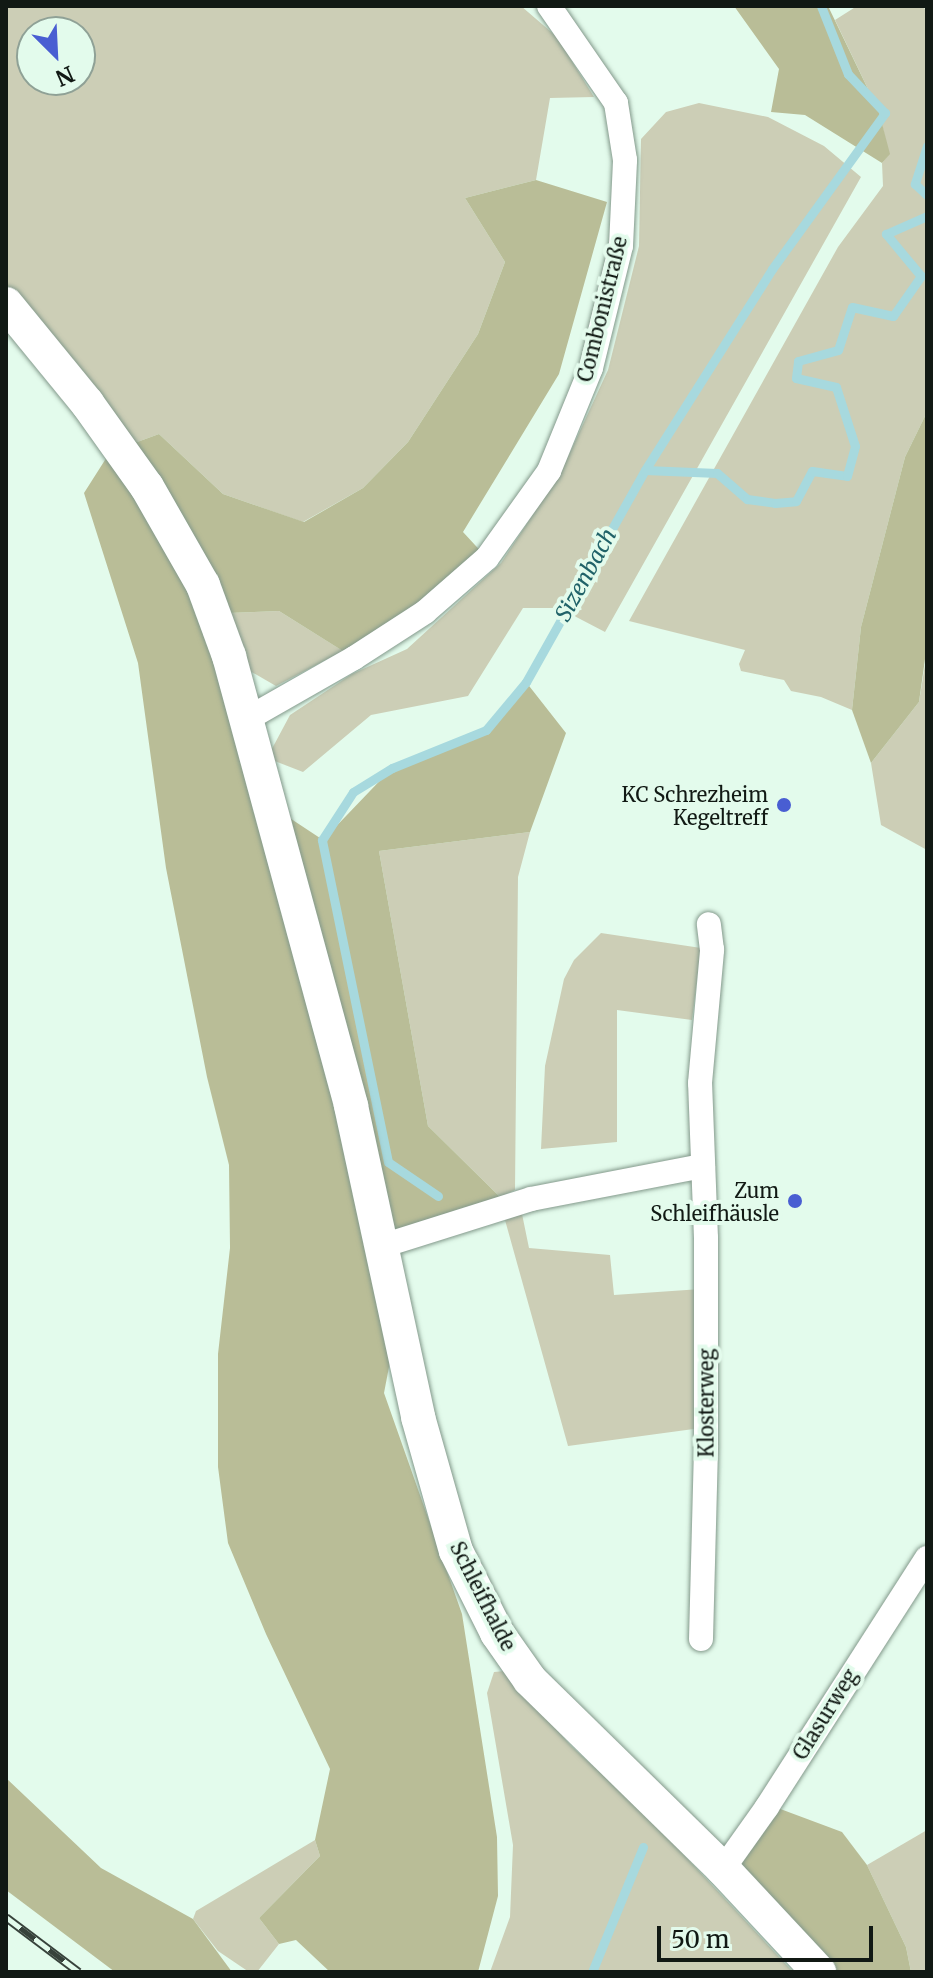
<!DOCTYPE html>
<meta charset="utf-8">
<style>
body{margin:0}
#map{position:relative;width:933px;height:1978px;overflow:hidden;background:#e3fbec;font-family:Merriweather,serif}
div>[style]{position:absolute}
.green>*{inset:0;background:#ccceb6}
.forest>*{inset:0;background:#b9bd97}
.stream>*{height:9px;margin:-4.5px;padding:0 4.5px;transform-origin:4.5px;border-radius:4.5px;background:#a7d9de}
.roads{filter:drop-shadow(0 0 2px #83998b) drop-shadow(0 0 2px #83998b)}
.street>*{height:24px;margin:-12px;padding:0 12px;transform-origin:12px;border-radius:12px;background:#fff}
.secondary>*{height:34px;margin:-17px;padding:0 17px;transform-origin:17px;border-radius:17px;background:#fff}
.rail>*{height:9px;margin-top:-4.5px;transform-origin:0;background:repeating-linear-gradient(90deg,#e3fbec 0 18px,#37423b 0 36px);box-sizing:border-box;border-block:2px solid #37423b}
.dots>*{width:22px;height:22px;translate:-50% -50%;box-sizing:border-box;border:4px solid #e3fbec;border-radius:50%}
span{translate:-50% -50%;white-space:nowrap;text-align:center;line-height:1.15;-webkit-text-stroke:8px #e3fbec;paint-order:stroke}
.street-label{font-size:20px;color:#111914}
.poi-label{font-size:20px;color:#111914}
.right{translate:-100% -50%;text-align:right}
.water-label{font-size:22px;color:#206268;font-style:italic}
.frame{position:absolute;inset:0;border:8px solid #111914;pointer-events:none}
.north{position:absolute;left:16px;top:16px;width:80px;height:80px;box-sizing:border-box;background:#e3fbec;border:2px solid #8fa196;border-radius:50%;rotate:156deg;font-size:22px;font-weight:700;line-height:32px;text-align:center;color:#111914}
.north::after{content:'';display:block;margin:auto;width:28px;height:36px;background:#495ed2;clip-path:polygon(50% 0,100% 100%,50% 72%,0 100%)}
.scale{position:absolute;left:657px;top:1926px;width:216px;height:36px;box-sizing:border-box;border:4px solid #111914;border-top:0;padding-left:10px;font-size:24px;line-height:28px;white-space:nowrap;color:#111914;-webkit-text-stroke:6px #e3fbec;paint-order:stroke}
</style>
<div id="map">
<div class="green">
<i style="clip-path:polygon(evenodd,6px 6px,521px 6px,557px 37px,594px 97px,550px 98px,536px 180px,465px 198px,505px 262px,478px 334px,408px 442px,363px 488px,303px 522px,223px 494px,159px 434px,129px 445px,16px 299px,6px 285px,6px 6px,32px 32px,80px 32px,80px 80px,32px 80px,32px 32px)"></i>
<i style="clip-path:polygon(857px 6px,920px 6px,927px 10px,927px 412px,905px 457px,861px 627px,852px 710px,821px 697px,791px 691px,784px 680px,741px 671px,739px 664px,745px 650px,629px 621px,838px 247px,883px 186px,882px 163px,889px 154px,879px 112px,835px 20px)"></i>
<i style="clip-path:polygon(699px 103px,768px 117px,824px 146px,861px 177px,605px 632px,559px 608px,523px 608px,468px 696px,371px 715px,303px 772px,267px 758px,290px 715px,352px 674px,407px 649px,501px 563px,561px 472px,608px 370px,639px 246px,641px 139px,666px 112px)"></i>
<i style="clip-path:polygon(279px 611px,343px 651px,276px 686px,243px 667px,228px 613px)"></i>
<i style="clip-path:polygon(927px 652px,927px 850px,881px 825px,871px 763px,919px 702px)"></i>
<i style="clip-path:polygon(530px 832px,518px 877px,515px 1190px,500px 1197px,428px 1126px,379px 851px)"></i>
<i style="clip-path:polygon(601px 933px,701px 948px,692px 1020px,617px 1010px,617px 1142px,541px 1149px,545px 1066px,564px 979px,574px 960px)"></i>
<i style="clip-path:polygon(522px 1214px,529px 1248px,610px 1255px,614px 1295px,701px 1289px,701px 1428px,568px 1446px,505px 1220px)"></i>
<i style="clip-path:polygon(505px 1671px,571px 1746px,643px 1811px,793px 1972px,490px 1972px,510px 1917px,513px 1845px,487px 1693px,494px 1672px)"></i>
<i style="clip-path:polygon(927px 1830px,927px 1972px,911px 1972px,906px 1947px,867px 1865px)"></i>
<i style="clip-path:polygon(315px 1840px,320px 1856px,259px 1918px,279px 1944px,257px 1972px,249px 1972px,218px 1951px,193px 1919px,196px 1911px)"></i>
</div>
<div class="forest">
<i style="clip-path:polygon(734px 6px,828px 6px,879px 112px,890px 154px,882px 163px,805px 115px,771px 112px,779px 69px)"></i>
<i style="clip-path:polygon(536px 180px,607px 202px,559px 374px,463px 532px,487px 558px,354px 658px,279px 611px,228px 613px,129px 445px,159px 434px,223px 494px,304px 522px,363px 488px,408px 442px,478px 334px,505px 262px,465px 198px)"></i>
<i style="clip-path:polygon(927px 412px,927px 645px,919px 702px,871px 763px,852px 710px,861px 627px,905px 457px)"></i>
<i style="clip-path:polygon(112px 449px,194px 589px,341px 1114px,393px 1346px,384px 1393px,462px 1614px,497px 1837px,498px 1896px,478px 1972px,330px 1972px,296px 1940px,279px 1944px,259px 1918px,320px 1856px,315px 1840px,330px 1769px,266px 1634px,228px 1543px,218px 1467px,218px 1354px,230px 1248px,229px 1165px,207px 1077px,166px 868px,138px 663px,84px 493px)"></i>
<i style="clip-path:polygon(526px 682px,566px 733px,530px 832px,379px 851px,428px 1126px,500px 1197px,382px 1246px,270px 805px,323px 840px,392px 768px,486px 730px)"></i>
<i style="clip-path:polygon(6px 1778px,101px 1868px,193px 1919px,232px 1972px,115px 1972px,6px 1890px)"></i>
<i style="clip-path:polygon(775px 1807px,842px 1832px,867px 1865px,906px 1947px,911px 1972px,833px 1972px,734px 1868px)"></i>
</div>
<div class="stream">
<i style="left:927px;top:146px;width:40px;rotate:108deg"></i>
<i style="left:915px;top:184px;width:16px;rotate:43deg"></i>
<i style="left:645px;top:470px;width:238px;rotate:-57.7deg"></i>
<i style="left:772px;top:269px;width:193px;rotate:-54.1deg"></i>
<i style="left:885px;top:113px;width:54px;rotate:-133.5deg"></i>
<i style="left:848px;top:74px;width:73px;rotate:-111.7deg"></i>
<i style="left:438px;top:1196px;width:60px;rotate:-145.8deg"></i>
<i style="left:388px;top:1162px;width:329px;rotate:-101.6deg"></i>
<i style="left:322px;top:840px;width:57px;rotate:-57.1deg"></i>
<i style="left:353px;top:792px;width:46px;rotate:-31.6deg"></i>
<i style="left:392px;top:768px;width:101px;rotate:-22deg"></i>
<i style="left:486px;top:730px;width:62px;rotate:-50.2deg"></i>
<i style="left:526px;top:682px;width:243px;rotate:-60.7deg"></i>
<i style="left:645px;top:470px;width:72px;rotate:2.4deg"></i>
<i style="left:717px;top:473px;width:40px;rotate:41deg"></i>
<i style="left:747px;top:499px;width:28px;rotate:8deg"></i>
<i style="left:775px;top:503px;width:21px;rotate:-5deg"></i>
<i style="left:796px;top:501px;width:34px;rotate:-62deg"></i>
<i style="left:812px;top:471px;width:35px;rotate:8deg"></i>
<i style="left:847px;top:476px;width:31px;rotate:-75deg"></i>
<i style="left:855px;top:446px;width:62px;rotate:-107.9deg"></i>
<i style="left:836px;top:387px;width:41px;rotate:-167.3deg"></i>
<i style="left:796px;top:378px;width:17px;rotate:-83deg"></i>
<i style="left:798px;top:361px;width:41px;rotate:-15.4deg"></i>
<i style="left:838px;top:350px;width:45px;rotate:-72deg"></i>
<i style="left:852px;top:307px;width:42px;rotate:12.4deg"></i>
<i style="left:893px;top:316px;width:49px;rotate:-55deg"></i>
<i style="left:921px;top:276px;width:55px;rotate:-129.8deg"></i>
<i style="left:886px;top:234px;width:45px;rotate:-23.7deg"></i>
<i style="left:592px;top:1972px;width:135px;rotate:-67.8deg"></i>
</div>
<div class="roads">
<div class="street">
<i style="left:247px;top:719px;width:123px;rotate:-29.7deg"></i>
<i style="left:354px;top:658px;width:85px;rotate:-32.9deg"></i>
<i style="left:425px;top:612px;width:82px;rotate:-41.1deg"></i>
<i style="left:487px;top:558px;width:107px;rotate:-54.5deg"></i>
<i style="left:549px;top:471px;width:111px;rotate:-67.8deg"></i>
<i style="left:591px;top:368px;width:126px;rotate:-76.2deg"></i>
<i style="left:621px;top:246px;width:86px;rotate:-87.3deg"></i>
<i style="left:625px;top:160px;width:58px;rotate:-99deg"></i>
<i style="left:616px;top:103px;width:118px;rotate:-124.6deg"></i>
<i style="left:382px;top:1246px;width:156px;rotate:-17.5deg"></i>
<i style="left:531px;top:1199px;width:175px;rotate:-10.9deg"></i>
<i style="left:701px;top:1639px;width:194px;rotate:-88.5deg"></i>
<i style="left:706px;top:1445px;width:207px;rotate:-90deg"></i>
<i style="left:706px;top:1238px;width:155px;rotate:-92.2deg"></i>
<i style="left:700px;top:1083px;width:134px;rotate:-84.8deg"></i>
<i style="left:712px;top:950px;width:26px;rotate:-97deg"></i>
<i style="left:723px;top:1869px;width:76px;rotate:-54.6deg"></i>
<i style="left:767px;top:1807px;width:296px;rotate:-57.3deg"></i>
</div>
<div class="secondary">
<i style="left:6px;top:304px;width:128px;rotate:50.7deg"></i>
<i style="left:87px;top:403px;width:103px;rotate:54.5deg"></i>
<i style="left:147px;top:487px;width:113px;rotate:60.3deg"></i>
<i style="left:203px;top:585px;width:76px;rotate:69.9deg"></i>
<i style="left:229px;top:656px;width:466px;rotate:74.8deg"></i>
<i style="left:351px;top:1106px;width:318px;rotate:77.8deg"></i>
<i style="left:418px;top:1417px;width:139px;rotate:74.2deg"></i>
<i style="left:456px;top:1551px;width:92px;rotate:63.4deg"></i>
<i style="left:497px;top:1633px;width:57px;rotate:54.9deg"></i>
<i style="left:530px;top:1680px;width:270px;rotate:44.4deg"></i>
<i style="left:723px;top:1869px;width:141px;rotate:47deg"></i>
</div>
</div>
<div class="rail">
<i style="left:6px;top:1917px;width:91px;rotate:37deg"></i>
</div>
<div class="dots">
<i style="left:784px;top:805px;background:#495ed2"></i>
<i style="left:795px;top:1201px;background:#495ed2"></i>
</div>
<div class="street-label">
<span style="left:602px;top:309px;rotate:-76deg">Combonistraße</span>
<span style="left:706px;top:1403px;rotate:-90deg">Klosterweg</span>
<span style="left:483px;top:1596px;rotate:63deg">Schleifhalde</span>
<span style="left:825px;top:1714px;rotate:-58deg">Glasurweg</span>
</div>
<div class="poi-label">
<span class="right" style="left:768px;top:806px">KC Schrezheim<br>Kegeltreff</span>
<span class="right" style="left:779px;top:1202px">Zum<br>Schleifhäusle</span>
</div>
<div class="water-label">
<span style="left:586px;top:575px;rotate:-61deg">Sizenbach</span>
</div>
<div class="frame"></div>
<div class="north">N</div>
<div class="scale">50 m</div>
</div>
